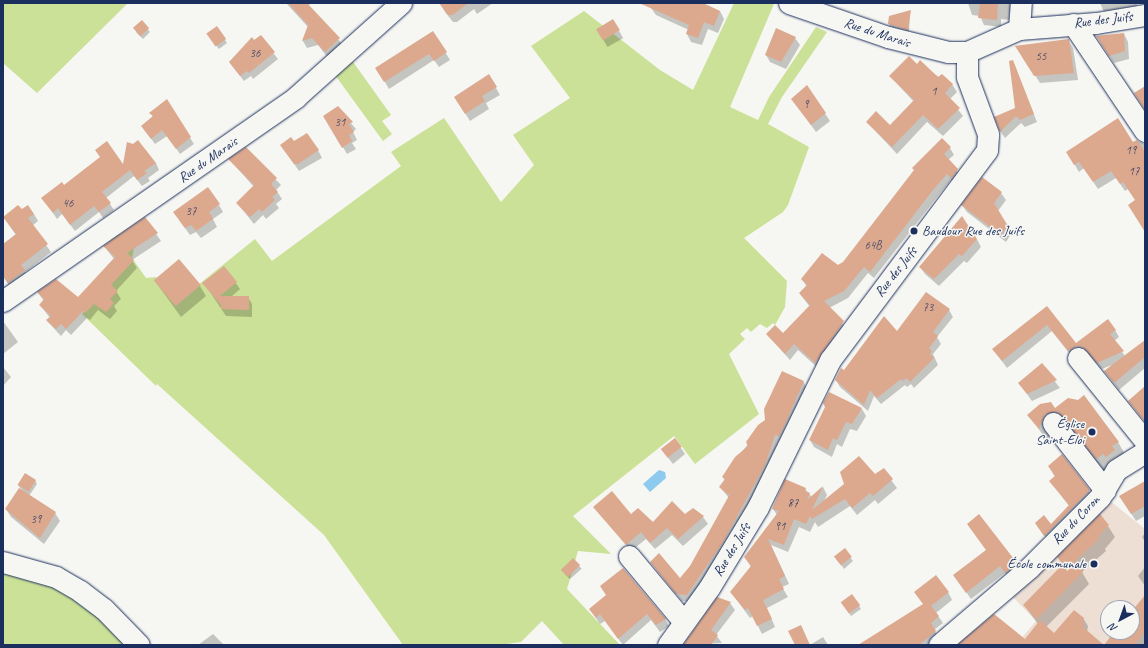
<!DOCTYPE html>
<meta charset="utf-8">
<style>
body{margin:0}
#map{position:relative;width:1148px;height:648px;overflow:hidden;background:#f6f6f2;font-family:Caveat,sans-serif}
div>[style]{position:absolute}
.built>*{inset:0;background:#eedfd4}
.green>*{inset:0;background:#cbe197}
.water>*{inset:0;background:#8dcaee}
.shadow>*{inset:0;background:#0003;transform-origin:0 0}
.building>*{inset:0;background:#dca98f;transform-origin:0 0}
.roads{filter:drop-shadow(0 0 1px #1b2f5e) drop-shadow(0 0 1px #1b2f5e)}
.minor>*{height:21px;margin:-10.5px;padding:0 10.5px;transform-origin:10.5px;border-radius:10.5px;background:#f6f6f2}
.dots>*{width:11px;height:11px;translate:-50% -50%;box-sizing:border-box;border:2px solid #f6f6f2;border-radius:50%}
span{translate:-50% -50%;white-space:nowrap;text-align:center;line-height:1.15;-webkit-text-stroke:3px #f6f6f2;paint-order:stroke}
.number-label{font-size:12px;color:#4b4e6a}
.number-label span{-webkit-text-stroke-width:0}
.street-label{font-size:14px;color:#1b2f5e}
.poi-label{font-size:14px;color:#1b2f5e}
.left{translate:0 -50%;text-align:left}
.right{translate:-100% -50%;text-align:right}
.frame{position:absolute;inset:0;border:4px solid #1b2f5e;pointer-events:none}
.north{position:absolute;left:1100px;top:600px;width:40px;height:40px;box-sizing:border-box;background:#f6f6f2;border:1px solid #9ea6b7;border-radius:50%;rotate:221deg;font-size:11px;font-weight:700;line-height:16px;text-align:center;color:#1b2f5e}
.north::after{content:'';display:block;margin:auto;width:14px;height:18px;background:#1b2f5e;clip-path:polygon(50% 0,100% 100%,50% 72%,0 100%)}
</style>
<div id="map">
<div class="built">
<i style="clip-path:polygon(evenodd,1109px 500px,1145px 529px,1145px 645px,1028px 645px,1021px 639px,1036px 621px,1011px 595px,1109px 500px,1108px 608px,1132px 608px,1132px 632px,1108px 632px,1108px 608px)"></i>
</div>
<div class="green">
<i style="clip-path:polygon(3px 3px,128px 3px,37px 93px,3px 63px)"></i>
<i style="clip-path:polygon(734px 3px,774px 4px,730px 107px,758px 120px,769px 97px,816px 27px,827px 32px,782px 97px,768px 124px,809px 147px,788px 205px,783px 212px,744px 238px,787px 281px,785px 307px,775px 325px,773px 323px,767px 328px,760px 324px,751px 332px,747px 328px,740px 334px,745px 339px,729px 354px,759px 414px,695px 464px,674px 436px,573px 516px,611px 554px,578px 551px,567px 589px,620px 645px,564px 645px,542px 621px,521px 642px,498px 645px,403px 645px,324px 535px,157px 384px,156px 386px,82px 314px,132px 258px,110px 239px,120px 234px,134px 248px,132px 258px,146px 278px,156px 277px,177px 302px,255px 239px,272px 261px,401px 166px,391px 152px,444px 118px,501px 202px,534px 165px,513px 135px,570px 98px,531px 46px,584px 11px,660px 70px,693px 90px)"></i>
<i style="clip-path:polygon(351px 59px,391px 115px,382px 121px,392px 134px,383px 141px,335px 75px)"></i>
<i style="clip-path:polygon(3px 566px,52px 581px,132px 645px,3px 645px)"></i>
</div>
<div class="water">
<i style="clip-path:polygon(659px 470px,665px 472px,666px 478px,650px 492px,643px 484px)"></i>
</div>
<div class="shadow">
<i style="clip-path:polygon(286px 3px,311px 3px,308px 6px,344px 46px,329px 59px,318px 45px,307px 48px,303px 41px,308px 27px)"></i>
<i style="clip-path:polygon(443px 3px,493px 3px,477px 14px,474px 9px,457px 22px,453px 22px,445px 12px,441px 5px)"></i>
<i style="clip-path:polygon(653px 3px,700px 3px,720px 11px,724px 19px,718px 33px,708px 29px,702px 45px,691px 42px,687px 34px,689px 30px,656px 15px,651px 8px)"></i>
<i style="clip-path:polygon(968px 3px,1011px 3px,1009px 20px,1001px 19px,1001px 27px,984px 25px,980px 16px,972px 15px)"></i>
<i style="clip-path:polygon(1094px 3px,1137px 3px,1137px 7px,1104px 12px,1100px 3px)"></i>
<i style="clip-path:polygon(910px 12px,909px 33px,891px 28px,889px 24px)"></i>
<i style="left:613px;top:20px;width:21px;height:18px;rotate:61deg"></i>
<i style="clip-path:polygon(142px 22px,150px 32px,143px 39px,136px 32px)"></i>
<i style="clip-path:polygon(217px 28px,227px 43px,219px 49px,209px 37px)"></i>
<i style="clip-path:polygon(433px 32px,450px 60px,439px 67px,434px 60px,389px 89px,377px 68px)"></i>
<i style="clip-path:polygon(1124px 34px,1128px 42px,1129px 59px,1114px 63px,1101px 44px)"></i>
<i style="clip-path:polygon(260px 36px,278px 59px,253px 79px,251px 76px,244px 81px,230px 63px)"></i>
<i style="clip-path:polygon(795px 38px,800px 45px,786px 69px,770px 62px,766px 55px)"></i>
<i style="clip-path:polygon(1068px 40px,1073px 48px,1078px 80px,1040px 83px,1021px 53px)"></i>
<i style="clip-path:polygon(1012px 61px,1037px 122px,1025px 127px,1021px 123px,1005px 138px,1000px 131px,1016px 109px)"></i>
<i style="clip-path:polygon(917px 65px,952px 84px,957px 92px,950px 99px,963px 116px,943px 136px,927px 122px,897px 154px,867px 122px,890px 126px,914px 102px,890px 76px)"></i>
<i style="clip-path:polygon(489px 76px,500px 95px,486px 103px,489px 109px,470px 121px,460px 105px)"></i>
<i style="clip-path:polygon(807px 86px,830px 121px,816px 132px,792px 99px)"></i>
<i style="clip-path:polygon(167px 101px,194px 144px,180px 154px,167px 136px,155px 144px,142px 126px,153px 117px,151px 113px)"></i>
<i style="clip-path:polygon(338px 108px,356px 129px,353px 132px,357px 140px,352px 143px,356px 149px,347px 154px,325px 116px)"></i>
<i style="clip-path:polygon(1137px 141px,1145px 144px,1145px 230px,1136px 201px,1128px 189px,1125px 191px,1116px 178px,1098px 189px,1084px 168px,1079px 172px,1072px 160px)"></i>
<i style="clip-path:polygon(294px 143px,318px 150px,322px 158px,299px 171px,286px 152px)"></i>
<i style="clip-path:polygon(133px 145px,156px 163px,159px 170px,148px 178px,150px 181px,142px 186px,134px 176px,106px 198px,114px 210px,103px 218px,99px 212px,75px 231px,62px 214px,57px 219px,43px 198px,64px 186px,124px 167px)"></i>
<i style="clip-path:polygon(246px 148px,281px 185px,276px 190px,282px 199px,276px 204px,279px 208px,266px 219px,263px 215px,254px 224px,237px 203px,254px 187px,229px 159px)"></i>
<i style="clip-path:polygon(950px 148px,954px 155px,948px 160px,961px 176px,955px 184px,951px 180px,937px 197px,874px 278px,868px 273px,848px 298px,829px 308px,847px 329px,819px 369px,798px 350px,790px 360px,767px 334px,783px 335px,810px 307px,800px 294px,807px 287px,802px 279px,843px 263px,915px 171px)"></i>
<i style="clip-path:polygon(1001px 193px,1006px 200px,998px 211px,1011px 234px,1006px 242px,967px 212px,962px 205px)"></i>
<i style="clip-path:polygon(219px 205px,223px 212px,213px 219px,217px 227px,201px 238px,196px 232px,190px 235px,179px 220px)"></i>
<i style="clip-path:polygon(22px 211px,34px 214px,38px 221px,32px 226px,51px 252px,25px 272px,28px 278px,12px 289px,3px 277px,3px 245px,16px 235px,4px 218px)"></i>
<i style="clip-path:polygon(145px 218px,161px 241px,132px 260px,137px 268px,116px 291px,121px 299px,114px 306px,117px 311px,110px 319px,98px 310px,90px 320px,87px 318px,71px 335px,66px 330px,61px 336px,47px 321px,50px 318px,40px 305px,44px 301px,38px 293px,78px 298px,114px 259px,104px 246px)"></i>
<i style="clip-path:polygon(977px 239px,981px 247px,967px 263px,964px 261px,939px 286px,925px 274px,920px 267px)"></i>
<i style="clip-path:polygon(224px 267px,240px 289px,231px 297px,248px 297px,252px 304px,252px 317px,226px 316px,204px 283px)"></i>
<i style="clip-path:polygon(155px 281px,200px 286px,206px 296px,181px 317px)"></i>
<i style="clip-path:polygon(926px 293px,949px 310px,953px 317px,937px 337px,941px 344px,933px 354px,938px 365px,914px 388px,911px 384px,907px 387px,905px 385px,881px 404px,874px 396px,868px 411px,840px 387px,836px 380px,897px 333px)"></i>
<i style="clip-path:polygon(1047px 307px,1076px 345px,1115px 330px,1119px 337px,1114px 341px,1125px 356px,1145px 349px,1145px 368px,1119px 390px,1105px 371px,1112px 365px,1102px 369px,1088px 354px,1073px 358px,1052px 331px,1007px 368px,993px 349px)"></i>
<i style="clip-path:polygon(3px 321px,18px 342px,3px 354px)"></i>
<i style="clip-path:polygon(1042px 365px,1060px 388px,1032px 401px,1019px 383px)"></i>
<i style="clip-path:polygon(3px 367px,11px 377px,3px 386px)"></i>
<i style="clip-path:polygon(803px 381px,807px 389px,769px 473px,691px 602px,682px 601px,651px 562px,680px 579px,691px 567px,729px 498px,720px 487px,725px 481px,723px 477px,766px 420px)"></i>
<i style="clip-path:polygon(862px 409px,866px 416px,857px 431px,850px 429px,842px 447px,837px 444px,832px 457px,814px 447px,810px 440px)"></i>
<i style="clip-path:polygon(1055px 409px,1118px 442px,1126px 456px,1105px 472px,1067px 425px,1053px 427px,1047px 441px,1029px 415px)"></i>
<i style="clip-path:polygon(681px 448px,685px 454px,673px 464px,662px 450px)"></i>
<i style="clip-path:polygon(1049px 466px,1089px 491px,1093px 498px,1049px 542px,1036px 524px,1051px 525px,1069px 506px,1050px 481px,1055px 477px)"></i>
<i style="clip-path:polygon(883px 469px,897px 488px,878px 504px,875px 500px,857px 515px,850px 506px,818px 527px,815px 522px,810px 532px,799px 527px,788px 552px,771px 545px,789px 584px,782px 587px,788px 597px,767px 608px,775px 627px,762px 634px,753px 616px,750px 618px,731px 592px,751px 567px,745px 557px,777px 515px,773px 509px,805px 489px,812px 497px,823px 487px,827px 495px,824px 501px,875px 476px)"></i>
<i style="clip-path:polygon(35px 480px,37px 484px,29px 496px,55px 513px,60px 521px,44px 544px,11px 517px,6px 509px,23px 492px,18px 485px)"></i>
<i style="clip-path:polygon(1145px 482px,1145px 516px,1136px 521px,1125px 504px)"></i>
<i style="clip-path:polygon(595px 507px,653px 523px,685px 515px,693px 509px,703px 517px,708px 524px,683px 546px,672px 535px,655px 549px,646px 539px,631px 551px)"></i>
<i style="clip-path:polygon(968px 524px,1016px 563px,1020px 571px,1010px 580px,1005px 573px,971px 599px,955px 576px,987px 551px)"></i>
<i style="clip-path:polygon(1108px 526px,1115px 537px,1105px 549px,1106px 551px,1082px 572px,1089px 584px,1046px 627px,1054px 635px,1083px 618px,1088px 626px,1087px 632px,1103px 645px,959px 645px,1025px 640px,1038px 624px,1024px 605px,1063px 566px,1058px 557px)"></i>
<i style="clip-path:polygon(1145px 533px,1145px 542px,1142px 537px)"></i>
<i style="clip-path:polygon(844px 549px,853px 561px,844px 569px,837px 559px)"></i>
<i style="left:573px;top:559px;width:13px;height:16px;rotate:48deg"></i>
<i style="clip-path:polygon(1145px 567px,1145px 586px,1138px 576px)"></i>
<i style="clip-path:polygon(915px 592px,948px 592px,952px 600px,936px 613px,943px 623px,934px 630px,940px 639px,935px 645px,860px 645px,924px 605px)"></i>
<i style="clip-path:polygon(852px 595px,861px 609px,851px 616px,844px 605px)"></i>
<i style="clip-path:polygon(607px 596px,665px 619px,669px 626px,660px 632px,651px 620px,623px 645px,605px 621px,600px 624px,590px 609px)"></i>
<i style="clip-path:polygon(1145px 597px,1145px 645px,1105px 645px,1116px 632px,1132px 632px,1132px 612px)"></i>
<i style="clip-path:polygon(718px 598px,730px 603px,735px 610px,716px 635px,722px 643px,685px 645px)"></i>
<i style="clip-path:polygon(213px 634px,224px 645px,198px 645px)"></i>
<i style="clip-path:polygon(823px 637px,828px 645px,795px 645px,810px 645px)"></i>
</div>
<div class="building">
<i style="clip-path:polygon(288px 3px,307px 3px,340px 38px,325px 52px,312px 38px,302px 41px,308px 25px)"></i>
<i style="clip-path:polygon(439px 3px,468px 3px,453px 15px,448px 15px)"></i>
<i style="clip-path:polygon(639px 3px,703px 3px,720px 11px,714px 26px,704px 22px,698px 38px,686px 34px,689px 25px)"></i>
<i style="clip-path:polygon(980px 3px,998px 3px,997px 20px,978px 18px)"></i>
<i style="clip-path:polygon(911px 10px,908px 30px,888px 24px,889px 16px)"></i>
<i style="left:613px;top:19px;width:13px;height:20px;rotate:58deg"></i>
<i style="left:142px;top:20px;width:11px;height:12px;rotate:49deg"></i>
<i style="left:217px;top:26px;width:16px;height:13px;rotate:55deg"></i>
<i style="clip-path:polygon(776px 28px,796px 37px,781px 62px,765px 55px)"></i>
<i style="clip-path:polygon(433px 31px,447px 52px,434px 61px,429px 54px,384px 82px,375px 68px)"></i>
<i style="clip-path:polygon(1124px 33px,1125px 51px,1109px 56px,1096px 36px)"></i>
<i style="clip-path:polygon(261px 35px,275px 52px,249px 73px,247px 71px,240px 76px,229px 62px,252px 37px,254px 40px)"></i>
<i style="clip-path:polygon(1069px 39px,1074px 73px,1034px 76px,1015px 46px)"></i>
<i style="clip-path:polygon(909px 56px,917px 64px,920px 60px,938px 77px,942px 74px,953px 84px,945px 93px,960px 108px,938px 129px,923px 115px,892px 147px,866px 122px,876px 111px,890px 125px,914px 100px,889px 76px)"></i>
<i style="clip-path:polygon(1013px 60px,1034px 114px,1020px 120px,1016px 116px,1000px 132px,994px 117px,1015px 108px,1009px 61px)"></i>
<i style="clip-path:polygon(489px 74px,497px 87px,482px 96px,485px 101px,465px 114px,454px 97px)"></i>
<i style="clip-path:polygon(807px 85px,826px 113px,811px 125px,791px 99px)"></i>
<i style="clip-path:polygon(1145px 86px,1145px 110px,1134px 93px)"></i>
<i style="clip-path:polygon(167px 99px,191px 137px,176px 149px,162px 130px,151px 139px,141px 126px,153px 116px,149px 113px)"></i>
<i style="clip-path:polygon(338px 106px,353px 122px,349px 124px,354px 132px,349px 135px,352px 141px,342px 148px,323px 116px)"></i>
<i style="clip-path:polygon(1118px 118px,1133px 142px,1137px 140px,1145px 152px,1145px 232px,1128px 205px,1135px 200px,1123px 182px,1120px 184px,1111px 171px,1093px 182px,1079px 162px,1074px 165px,1066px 152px)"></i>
<i style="clip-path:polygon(307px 133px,319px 150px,298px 164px,294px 164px,280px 145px,291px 137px,294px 141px)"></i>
<i style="clip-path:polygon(942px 138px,951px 147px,944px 154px,958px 169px,951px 178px,947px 174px,933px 190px,870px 272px,864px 267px,844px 291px,824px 301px,844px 321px,815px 363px,794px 344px,785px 354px,766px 334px,775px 325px,783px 333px,810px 305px,799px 293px,807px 285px,801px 279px,822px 253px,838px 265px,843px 262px,914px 170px,912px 168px)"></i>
<i style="clip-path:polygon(138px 140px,156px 163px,144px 171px,147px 173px,137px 180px,130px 170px,102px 192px,111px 203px,99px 212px,94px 206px,70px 225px,58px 208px,53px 213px,41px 198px,62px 182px,64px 185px,100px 157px,95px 150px,107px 141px,123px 164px,127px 142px,133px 144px)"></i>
<i style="clip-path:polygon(246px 147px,277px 178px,271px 184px,278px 192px,272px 197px,275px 200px,262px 212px,259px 209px,250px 217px,236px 203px,254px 185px,228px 159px)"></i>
<i style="clip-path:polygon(982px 177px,1002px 192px,994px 203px,1008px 226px,1001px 235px,961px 205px)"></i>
<i style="clip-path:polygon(208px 187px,220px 204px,209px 212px,213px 219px,196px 231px,191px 225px,185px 228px,173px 212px)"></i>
<i style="clip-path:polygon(18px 205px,22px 209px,28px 205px,34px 214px,28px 218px,48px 244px,21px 265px,25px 270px,8px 283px,3px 276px,3px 244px,16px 234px,3px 217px)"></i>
<i style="clip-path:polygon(962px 216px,977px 239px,962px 256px,959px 254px,934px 279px,919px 267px)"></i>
<i style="clip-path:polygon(145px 217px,158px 233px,127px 253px,134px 260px,111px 285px,118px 291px,110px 299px,114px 303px,106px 312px,94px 304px,85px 313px,83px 311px,66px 329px,61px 324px,56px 329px,46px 320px,51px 316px,39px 305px,44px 299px,37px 292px,56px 279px,78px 297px,115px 257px,103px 246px)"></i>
<i style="left:179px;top:259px;width:34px;height:33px;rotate:50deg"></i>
<i style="clip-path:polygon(224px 266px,237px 282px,220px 296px,249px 296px,249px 310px,221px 309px,221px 305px,202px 283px)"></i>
<i style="clip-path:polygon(926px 292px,950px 309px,933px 332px,938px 336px,929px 348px,932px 351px,930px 354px,934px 358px,910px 382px,907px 378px,902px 381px,901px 379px,877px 398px,870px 390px,864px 405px,835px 380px,841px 368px,844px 370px,884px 316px,897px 331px)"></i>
<i style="clip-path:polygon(1047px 306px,1076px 343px,1108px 319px,1116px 330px,1110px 334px,1124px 351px,1097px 363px,1083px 347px,1076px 346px,1068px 351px,1047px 325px,1002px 361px,992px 349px)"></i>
<i style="clip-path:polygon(1145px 340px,1145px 357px,1114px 383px,1104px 371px)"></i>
<i style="clip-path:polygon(1042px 363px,1057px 380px,1027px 394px,1018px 383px)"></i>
<i style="clip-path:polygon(782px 371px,804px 381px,785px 424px,779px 436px,775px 435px,765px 465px,723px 542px,687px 595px,676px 594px,650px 562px,659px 553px,680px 578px,690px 566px,731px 492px,728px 495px,719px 487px,725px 479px,722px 477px,735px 457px,748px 446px,746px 442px,758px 425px,765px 420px,764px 409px)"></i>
<i style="clip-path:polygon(1145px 386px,1145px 422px,1128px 401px)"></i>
<i style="clip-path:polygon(829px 392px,862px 408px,852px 424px,846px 422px,837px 440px,833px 438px,828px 450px,809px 440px,825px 407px,823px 403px)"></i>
<i style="clip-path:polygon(1084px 395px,1119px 442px,1112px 446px,1115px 450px,1106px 457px,1103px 454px,1096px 459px,1058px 412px,1045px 414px,1039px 429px,1027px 415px,1040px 404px,1051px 402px,1055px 408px,1068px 398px,1078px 400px)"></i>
<i style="left:675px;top:438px;width:11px;height:18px;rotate:52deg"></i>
<i style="clip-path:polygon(1062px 454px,1090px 490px,1044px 536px,1035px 523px,1044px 515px,1051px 524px,1069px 505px,1049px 481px,1055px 476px,1048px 466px)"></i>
<i style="clip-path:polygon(859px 456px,875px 474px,884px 468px,893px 479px,873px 496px,870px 493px,852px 508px,845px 499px,812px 519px,810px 516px,806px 524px,794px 519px,784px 545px,768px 539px,785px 576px,779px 579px,784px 589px,763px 600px,772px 619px,757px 626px,748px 608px,745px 610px,730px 592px,751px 566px,744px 557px,779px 511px,772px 509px,785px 479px,806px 488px,805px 491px,810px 493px,807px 500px,823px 486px,812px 510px,844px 484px,840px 472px)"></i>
<i style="left:25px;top:473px;width:13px;height:14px;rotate:32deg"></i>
<i style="clip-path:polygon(1145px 481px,1145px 506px,1131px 514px,1119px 496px)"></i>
<i style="clip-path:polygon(19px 488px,56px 512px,40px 538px,5px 509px)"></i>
<i style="clip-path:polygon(612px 491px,631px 514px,638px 508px,653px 522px,672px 501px,685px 514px,693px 508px,704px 516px,678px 539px,667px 528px,650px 543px,641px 532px,626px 545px,593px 507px)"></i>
<i style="clip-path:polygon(979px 514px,1017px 563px,1005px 573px,1000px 566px,966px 593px,953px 575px,986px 550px,967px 524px)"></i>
<i style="clip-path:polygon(1100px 514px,1109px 525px,1098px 537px,1100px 538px,1074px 562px,1083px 572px,1037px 619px,1023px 605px,1063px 564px,1057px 557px)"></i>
<i style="left:845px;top:548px;width:11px;height:14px;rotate:52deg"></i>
<i style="left:573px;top:558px;width:10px;height:17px;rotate:45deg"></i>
<i style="clip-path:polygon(623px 568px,666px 619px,656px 625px,647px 614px,618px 639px,600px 614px,596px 618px,589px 609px,606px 595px,600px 586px)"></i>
<i style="clip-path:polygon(936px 575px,949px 592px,931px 606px,939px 616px,931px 623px,936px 631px,919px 645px,858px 645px,923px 604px,914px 592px)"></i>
<i style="left:852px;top:594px;width:14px;height:14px;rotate:54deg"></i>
<i style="clip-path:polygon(1145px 595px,1145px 632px,1134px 645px,957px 645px,994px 614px,1025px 639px,1040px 620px,1054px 633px,1074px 610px,1084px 618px,1083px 627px,1104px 645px,1114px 632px,1132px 632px,1132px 611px)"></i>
<i style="clip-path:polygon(717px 597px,731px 602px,711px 630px,718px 635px,711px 645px,683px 645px)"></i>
<i style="clip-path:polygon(801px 625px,810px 645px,795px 645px,788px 631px)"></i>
</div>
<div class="roads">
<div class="minor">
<i style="left:789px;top:3px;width:105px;rotate:19deg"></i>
<i style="left:888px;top:37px;width:62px;rotate:14deg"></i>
<i style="left:948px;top:52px;width:19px"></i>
<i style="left:967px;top:52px;width:57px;rotate:-23.9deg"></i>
<i style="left:1019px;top:29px;width:77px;rotate:-4.5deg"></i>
<i style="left:1096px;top:23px;width:50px;rotate:-9.3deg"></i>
<i style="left:1073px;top:24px;width:129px;rotate:56.1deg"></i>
<i style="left:1019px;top:29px;width:26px;rotate:-86deg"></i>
<i style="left:3px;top:301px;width:357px;rotate:-34.8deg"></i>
<i style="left:296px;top:97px;width:141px;rotate:-41.8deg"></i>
<i style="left:1078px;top:358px;width:107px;rotate:51.1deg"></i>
<i style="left:1053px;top:423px;width:85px;rotate:52.2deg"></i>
<i style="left:629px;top:556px;width:86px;rotate:50.2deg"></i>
<i style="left:3px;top:562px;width:55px;rotate:15.8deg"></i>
<i style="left:56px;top:577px;width:28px;rotate:30deg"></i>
<i style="left:80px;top:591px;width:30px;rotate:37deg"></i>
<i style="left:104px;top:609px;width:50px;rotate:45.8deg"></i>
<i style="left:668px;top:645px;width:70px;rotate:-54.3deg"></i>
<i style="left:709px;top:588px;width:95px;rotate:-58.8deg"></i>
<i style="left:758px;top:507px;width:164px;rotate:-63.9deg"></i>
<i style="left:830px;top:360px;width:262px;rotate:-53.2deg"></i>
<i style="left:987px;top:150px;width:16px;rotate:-86deg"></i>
<i style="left:988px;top:134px;width:61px;rotate:-110.2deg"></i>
<i style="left:967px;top:77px;width:25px;rotate:-90deg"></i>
<i style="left:939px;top:645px;width:118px;rotate:-40.5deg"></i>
<i style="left:1029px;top:568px;width:100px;rotate:-45deg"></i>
<i style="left:1100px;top:497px;width:31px;rotate:-59deg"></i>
<i style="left:1116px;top:470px;width:34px;rotate:-32deg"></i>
</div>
</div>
<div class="dots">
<i style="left:914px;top:231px;background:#1b2f5e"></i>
<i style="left:1092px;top:432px;background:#1b2f5e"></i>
<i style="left:1094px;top:564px;background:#1b2f5e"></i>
</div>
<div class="number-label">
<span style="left:255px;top:54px">36</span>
<span style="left:1041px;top:57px">55</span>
<span style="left:934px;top:92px">1</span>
<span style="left:806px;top:105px">9</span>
<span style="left:340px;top:123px">31</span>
<span style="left:1131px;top:151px">19</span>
<span style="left:1134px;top:172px">17</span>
<span style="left:68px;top:204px">46</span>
<span style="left:191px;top:212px">37</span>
<span style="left:873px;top:246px">64B</span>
<span style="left:928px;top:308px">73</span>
<span style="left:793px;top:504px">87</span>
<span style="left:36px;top:520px">39</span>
<span style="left:780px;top:527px">91</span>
</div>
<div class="street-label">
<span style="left:1103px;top:20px;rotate:-7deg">Rue des Juifs</span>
<span style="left:877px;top:33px;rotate:18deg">Rue du Marais</span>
<span style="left:208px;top:160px;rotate:-35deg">Rue du Marais</span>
<span style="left:896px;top:272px;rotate:-52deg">Rue des Juifs</span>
<span style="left:1076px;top:520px;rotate:-46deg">Rue du Coron</span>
<span style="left:732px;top:550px;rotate:-59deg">Rue des Juifs</span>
</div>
<div class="poi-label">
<span class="left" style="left:922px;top:231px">Baudour Rue des Juifs</span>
<span class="right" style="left:1084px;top:432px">Église<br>Saint-Eloi</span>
<span class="right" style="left:1086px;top:564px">École communale</span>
</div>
<div class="frame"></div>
<div class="north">N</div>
</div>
